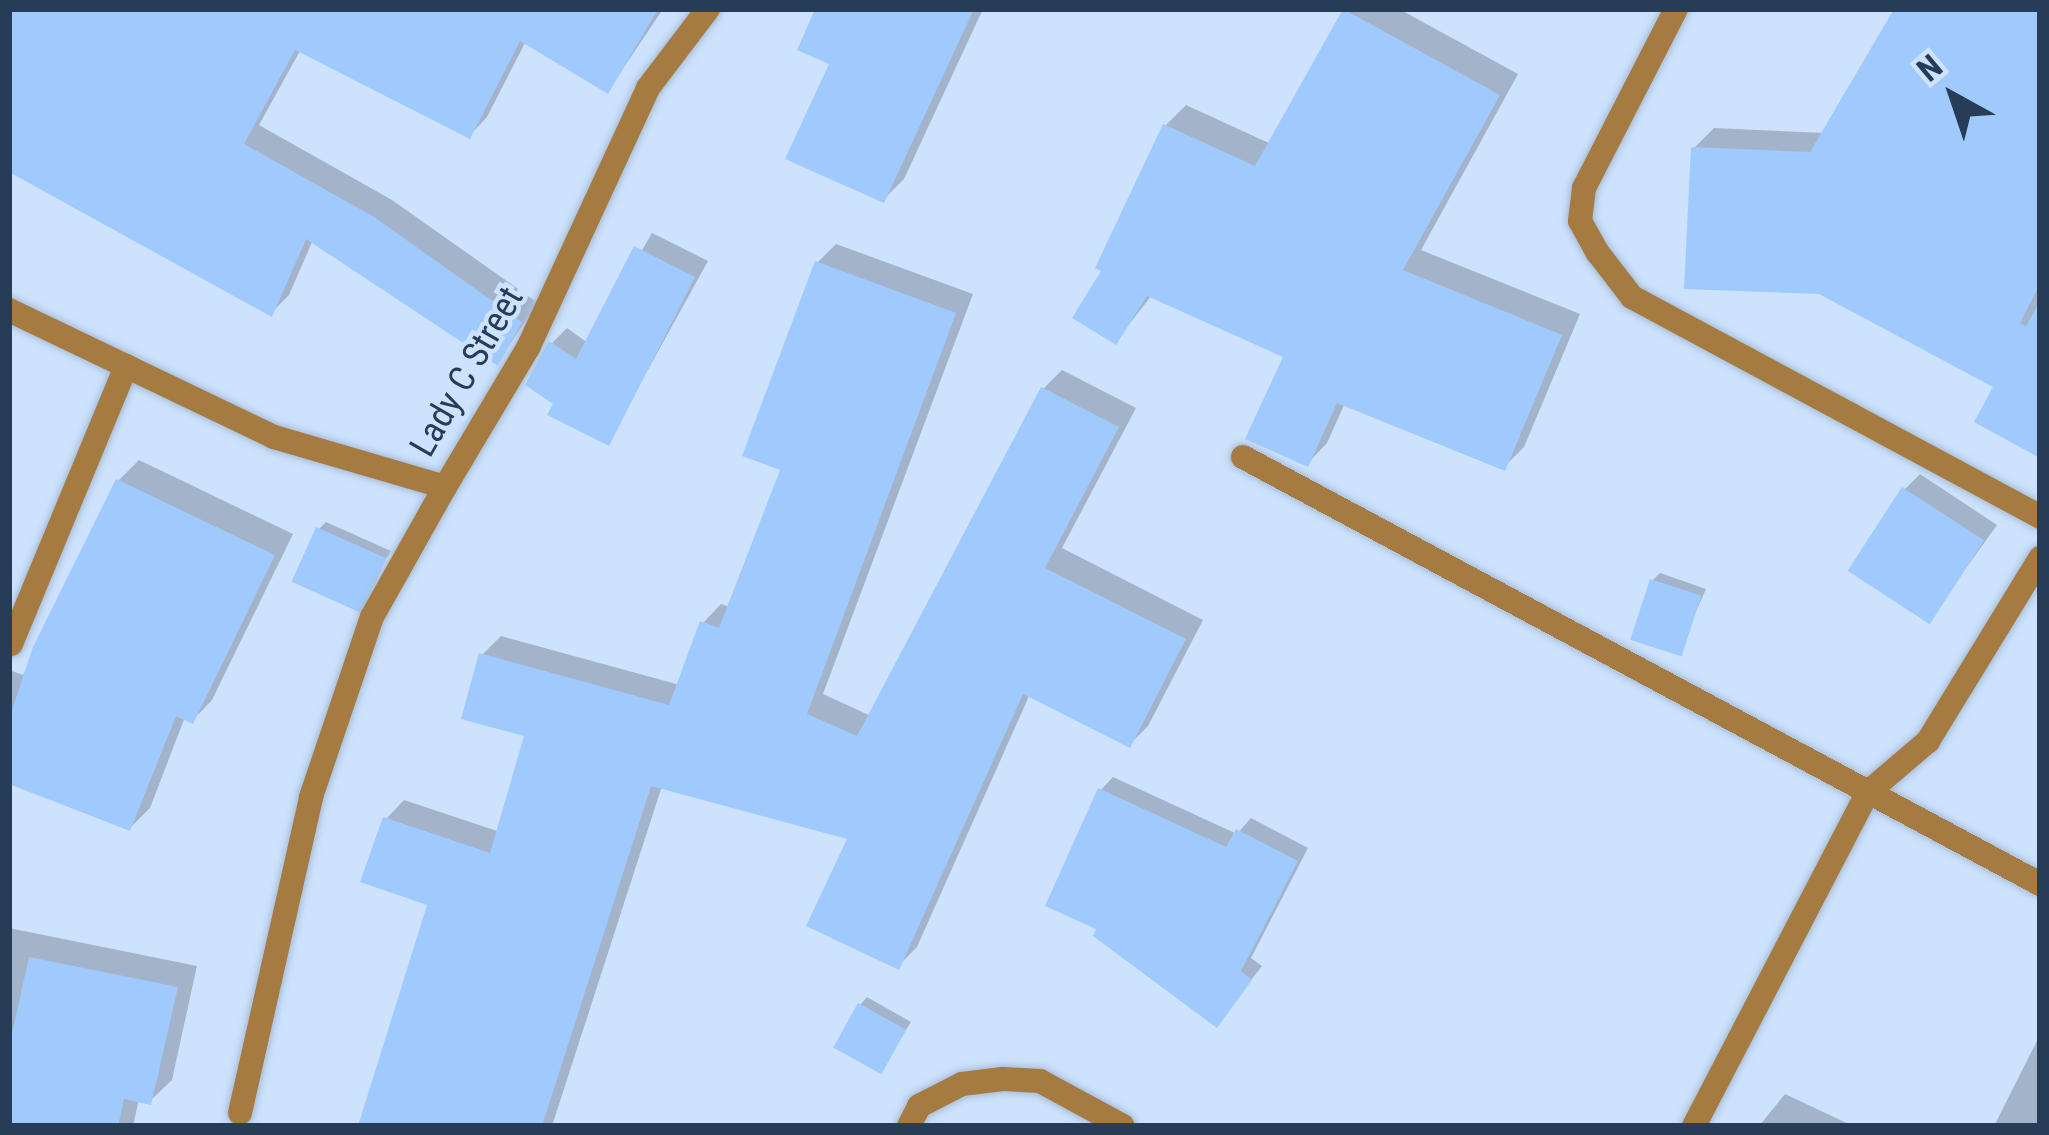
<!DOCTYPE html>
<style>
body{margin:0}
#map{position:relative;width:2049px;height:1135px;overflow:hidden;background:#cce2fd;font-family:"Roboto Condensed",sans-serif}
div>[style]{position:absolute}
.shadow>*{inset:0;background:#0003}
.building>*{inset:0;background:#a0cafd;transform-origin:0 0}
.roads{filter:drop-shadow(0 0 3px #a8bed8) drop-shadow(0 0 3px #a8bed8)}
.lane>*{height:24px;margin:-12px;padding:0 12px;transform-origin:12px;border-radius:12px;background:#a57b42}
.street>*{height:24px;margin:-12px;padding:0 12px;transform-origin:12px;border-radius:12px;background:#a57b42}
span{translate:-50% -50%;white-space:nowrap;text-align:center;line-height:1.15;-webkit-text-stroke:9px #cce2fd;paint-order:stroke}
.street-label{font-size:36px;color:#273d57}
.frame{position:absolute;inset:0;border:12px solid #273d57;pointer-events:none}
.north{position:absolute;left:1893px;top:36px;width:120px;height:120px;-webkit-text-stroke:9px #cce2fd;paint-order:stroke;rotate:320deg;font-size:33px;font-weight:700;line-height:48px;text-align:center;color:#273d57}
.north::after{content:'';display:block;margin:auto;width:42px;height:54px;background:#273d57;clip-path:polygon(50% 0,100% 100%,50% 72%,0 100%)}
</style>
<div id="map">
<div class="shadow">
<i style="clip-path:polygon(9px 9px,663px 9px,608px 91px,526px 41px,487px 117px,470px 135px,301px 49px,259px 125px,392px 200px,538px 303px,497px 363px,313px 240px,289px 295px,271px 313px,9px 170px)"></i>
<i style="clip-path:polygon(818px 9px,983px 9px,904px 179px,883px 200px)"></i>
<i style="clip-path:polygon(1399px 9px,1518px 74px,1421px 250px,1580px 314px,1524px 447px,1504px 467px,1345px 403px,1327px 443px,1307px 464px,1287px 356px,1152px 295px,1116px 341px,1105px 270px,1166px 125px,1186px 105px,1271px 144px,1345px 11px)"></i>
<i style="clip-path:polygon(1897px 9px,2040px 9px,2040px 454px,1997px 386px,1694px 148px,1714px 128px,1825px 133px)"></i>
<i style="clip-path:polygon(652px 233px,708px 261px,608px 442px,557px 403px,552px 343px,567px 328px,588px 343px)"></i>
<i style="clip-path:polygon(836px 244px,973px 294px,823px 694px,871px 716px,1043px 389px,1062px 370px,1136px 408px,1062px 548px,1203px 620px,1148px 726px,1129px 745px,1030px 694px,917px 947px,898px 966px,851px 837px,662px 786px,552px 1126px,361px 1126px,431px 903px,386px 819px,404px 800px,500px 832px,528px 734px,482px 655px,501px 636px,680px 685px,703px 623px,721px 604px,730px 607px,784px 468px,817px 263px)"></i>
<i style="clip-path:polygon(139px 460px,293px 534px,212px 700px,192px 721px,185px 717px,150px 808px,130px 828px,9px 780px,9px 670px,23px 675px,119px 480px)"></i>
<i style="clip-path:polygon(1920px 474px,1997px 525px,1928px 621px,1905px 489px)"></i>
<i style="clip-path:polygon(326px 522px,391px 551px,356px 607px,319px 529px)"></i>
<i style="clip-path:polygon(1660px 573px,1706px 589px,1677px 654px,1653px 580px)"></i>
<i style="clip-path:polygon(1113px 777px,1237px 834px,1251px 818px,1308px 848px,1251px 958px,1262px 966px,1217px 1024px,1101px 790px)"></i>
<i style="clip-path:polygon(9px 914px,9px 928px,197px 966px,172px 1080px,150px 1101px,139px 1099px,133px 1126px,9px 1126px)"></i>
<i style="clip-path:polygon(867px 997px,911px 1022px,880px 1071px,860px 1005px)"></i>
<i style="clip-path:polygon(2040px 1035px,2040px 1126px,1994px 1126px)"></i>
<i style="clip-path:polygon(1785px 1094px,1853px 1126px,1759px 1126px)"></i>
</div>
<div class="building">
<i style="clip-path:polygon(9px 9px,658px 9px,608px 94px,520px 41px,470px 139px,295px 50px,244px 144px,374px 217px,522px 322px,498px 366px,306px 239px,272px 317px,9px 172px)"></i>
<i style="clip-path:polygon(815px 9px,974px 9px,884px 203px,785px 159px,829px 64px,797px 50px)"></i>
<i style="clip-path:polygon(1343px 9px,1500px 95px,1403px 270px,1562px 335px,1505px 471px,1337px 403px,1308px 467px,1245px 439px,1283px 357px,1147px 296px,1116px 345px,1072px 318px,1101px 271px,1095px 268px,1163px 124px,1255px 166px)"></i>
<i style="clip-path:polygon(1894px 9px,2040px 9px,2040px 284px,2020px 323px,2026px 326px,2040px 301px,2040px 458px,1974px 422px,1993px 387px,1819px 294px,1684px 289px,1691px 147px,1810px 152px)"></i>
<i style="clip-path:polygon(634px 246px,695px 277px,609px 446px,547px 415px,553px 404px,525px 385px,549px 341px,576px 359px)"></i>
<i style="clip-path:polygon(815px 261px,956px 313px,807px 714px,857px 736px,1041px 387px,1119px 427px,1045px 568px,1186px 639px,1130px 748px,1023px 694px,899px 970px,806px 926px,847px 839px,651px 786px,542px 1126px,358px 1126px,427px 905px,360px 882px,383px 817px,490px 853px,524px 736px,461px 719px,479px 653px,669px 705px,700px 621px,719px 628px,780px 470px,742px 456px)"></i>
<i style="clip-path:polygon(116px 479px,275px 555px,193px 724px,176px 716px,130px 831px,9px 784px,9px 719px,33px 647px)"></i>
<i style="left:1902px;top:487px;width:98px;height:100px;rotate:33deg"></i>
<i style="left:316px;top:527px;width:77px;height:60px;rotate:24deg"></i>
<i style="left:1650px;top:579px;width:54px;height:64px;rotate:18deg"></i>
<i style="clip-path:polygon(1098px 788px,1226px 847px,1236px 829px,1298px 861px,1241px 971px,1252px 980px,1217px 1028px,1093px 936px,1096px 929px,1045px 906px)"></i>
<i style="clip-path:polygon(29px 957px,178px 987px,151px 1105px,124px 1099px,118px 1126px,9px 1126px,9px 1048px)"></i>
<i style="left:858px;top:1003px;width:55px;height:51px;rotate:29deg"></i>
</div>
<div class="roads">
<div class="lane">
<i style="left:11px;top:644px;width:301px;rotate:-67.5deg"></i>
</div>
<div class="street">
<i style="left:1676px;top:9px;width:201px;rotate:117.2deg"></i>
<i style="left:1584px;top:188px;width:33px;rotate:97deg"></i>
<i style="left:1580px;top:221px;width:37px;rotate:61deg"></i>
<i style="left:1598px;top:253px;width:56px;rotate:52.3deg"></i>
<i style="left:1632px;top:297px;width:464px;rotate:28.3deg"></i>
<i style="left:9px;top:310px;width:294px;rotate:25.6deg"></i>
<i style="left:274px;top:437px;width:178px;rotate:16.3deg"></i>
<i style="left:445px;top:487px;width:162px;rotate:-59.2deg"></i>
<i style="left:528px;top:348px;width:286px;rotate:-65.2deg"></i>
<i style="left:648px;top:88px;width:99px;rotate:-52.8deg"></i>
<i style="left:1243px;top:457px;width:904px;rotate:28.18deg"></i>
<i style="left:240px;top:1113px;width:324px;rotate:-77.3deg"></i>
<i style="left:311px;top:797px;width:190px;rotate:-71.3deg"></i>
<i style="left:372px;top:617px;width:149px;rotate:-60.7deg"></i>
<i style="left:909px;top:1126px;width:22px;rotate:-63deg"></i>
<i style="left:919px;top:1106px;width:48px;rotate:-27.1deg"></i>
<i style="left:962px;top:1084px;width:41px;rotate:-7deg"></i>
<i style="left:1003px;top:1079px;width:37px;rotate:3deg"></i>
<i style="left:1040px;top:1081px;width:94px;rotate:28.5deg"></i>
<i style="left:1694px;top:1126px;width:375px;rotate:-62.5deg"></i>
<i style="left:1867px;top:793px;width:80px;rotate:-40.4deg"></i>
<i style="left:1928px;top:741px;width:215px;rotate:-58.5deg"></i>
</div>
</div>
<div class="street-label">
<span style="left:467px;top:372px;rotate:-60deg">Lady C Street</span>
</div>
<div class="frame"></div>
<div class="north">N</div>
</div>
